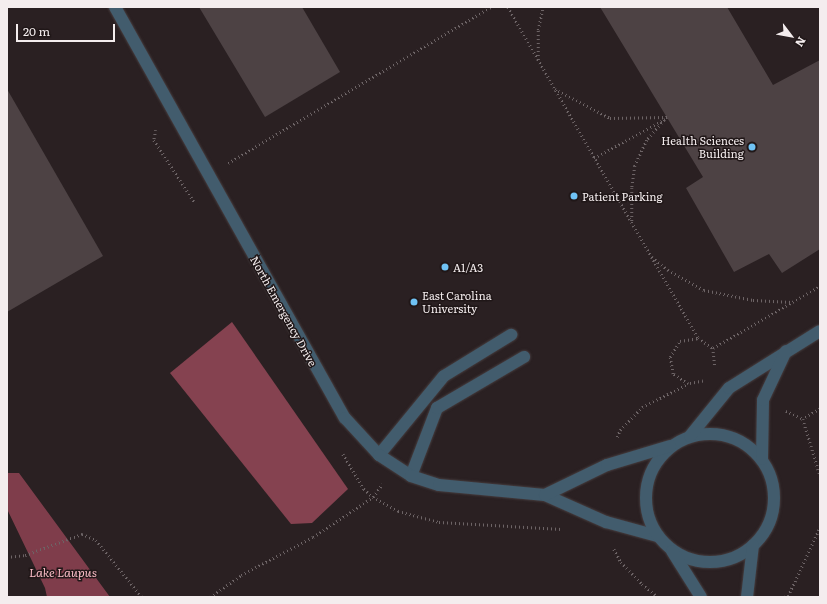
<!DOCTYPE html>
<style>
body{margin:0}
#map{position:relative;width:827px;height:604px;overflow:hidden;background:#2a2022;font-family:Literata,serif}
div>[style]{position:absolute}
.forest>*{inset:0;background:#854250}
.water>*{inset:0;background:#7f3d4b}
.building>*{inset:0;background:#4d4244}
.path>*{height:2.5px;margin-top:-1.25px;transform-origin:0;background:repeating-linear-gradient(90deg,#6d6466 0 1px,transparent 0 4px)}
.roads{filter:drop-shadow(0 0 1px #463d3f) drop-shadow(0 0 1px #463d3f)}
.lane>*{height:12px;margin:-6px;padding:0 6px;transform-origin:6px;border-radius:6px;background:#425c6d}
.street>*{height:12px;margin:-6px;padding:0 6px;transform-origin:6px;border-radius:6px;background:#425c6d}
.street>.ring{margin:-6px;padding:0;box-sizing:content-box;background:none;border:12px solid #425c6d;border-radius:50%}
.dots>*{width:11px;height:11px;translate:-50% -50%;box-sizing:border-box;border:2px solid #201718;border-radius:50%}
span{translate:-50% -50%;white-space:nowrap;text-align:center;line-height:1.15;-webkit-text-stroke:3px #201718;paint-order:stroke}
.poi-label{font-size:11px;color:#f4edee}
.right{translate:-100% -50%;text-align:right}
.left{translate:0 -50%;text-align:left}
.street-label{font-size:11px;color:#f4edee}
.water-label{font-size:12px;color:#f9bbc5;font-style:italic}
.frame{position:absolute;inset:0;border:8px solid #f4edee;pointer-events:none}
.north{position:absolute;left:771px;top:16px;width:40px;height:40px;-webkit-text-stroke:3px #201718;paint-order:stroke;rotate:122deg;font-size:11px;font-weight:700;line-height:16px;text-align:center;color:#f4edee}
.north::after{content:'';display:block;margin:auto;width:14px;height:18px;background:#f4edee;clip-path:polygon(50% 0,100% 100%,50% 72%,0 100%)}
.scale{position:absolute;left:16px;top:24px;width:99px;height:18px;box-sizing:border-box;border:2px solid #f4edee;border-top:0;padding-left:5px;font-size:12px;line-height:14px;white-space:nowrap;color:#f4edee;-webkit-text-stroke:3px #201718;paint-order:stroke}
</style>
<div id="map">
<div class="forest">
<i style="clip-path:polygon(232px 322px,348px 489px,312px 523px,291px 524px,170px 373px)"></i>
</div>
<div class="water">
<i style="clip-path:polygon(7px 473px,19px 473px,110px 597px,47px 597px,45px 588px,7px 509px)"></i>
</div>
<div class="building">
<i style="clip-path:polygon(199px 7px,302px 7px,340px 72px,265px 117px)"></i>
<i style="clip-path:polygon(600px 7px,727px 7px,773px 85px,820px 60px,820px 249px,782px 273px,769px 254px,734px 272px,686px 188px,703px 177px)"></i>
<i style="clip-path:polygon(7px 89px,103px 256px,7px 312px)"></i>
</div>
<div class="path">
<i style="left:508px;top:7px;width:382px;rotate:60.1deg"></i>
<i style="left:538px;top:60px;width:30px;rotate:-90deg"></i>
<i style="left:538px;top:30px;width:24px;rotate:-78deg"></i>
<i style="left:555px;top:89px;width:62px;rotate:27.8deg"></i>
<i style="left:610px;top:118px;width:57px;rotate:-1deg"></i>
<i style="left:667px;top:117px;width:30px;rotate:131deg"></i>
<i style="left:647px;top:140px;width:29px;rotate:115deg"></i>
<i style="left:635px;top:166px;width:22px;rotate:98deg"></i>
<i style="left:632px;top:188px;width:35px;rotate:90deg"></i>
<i style="left:156px;top:130px;width:10px;rotate:101deg"></i>
<i style="left:154px;top:140px;width:75px;rotate:56.9deg"></i>
<i style="left:594px;top:158px;width:81px;rotate:-28.8deg"></i>
<i style="left:228px;top:163px;width:306px;rotate:-30.7deg"></i>
<i style="left:652px;top:257px;width:21px;rotate:39deg"></i>
<i style="left:668px;top:270px;width:41px;rotate:29.1deg"></i>
<i style="left:704px;top:290px;width:50px;rotate:11.5deg"></i>
<i style="left:753px;top:300px;width:39px;rotate:3deg"></i>
<i style="left:713px;top:348px;width:124px;rotate:-30.1deg"></i>
<i style="left:703px;top:381px;width:15px;rotate:169deg"></i>
<i style="left:688px;top:384px;width:18px;rotate:-146deg"></i>
<i style="left:673px;top:374px;width:17px;rotate:-100deg"></i>
<i style="left:670px;top:357px;width:19px;rotate:-58deg"></i>
<i style="left:680px;top:341px;width:18px;rotate:-9deg"></i>
<i style="left:698px;top:338px;width:18px;rotate:34deg"></i>
<i style="left:713px;top:348px;width:19px;rotate:84deg"></i>
<i style="left:820px;top:409px;width:20px;rotate:150deg"></i>
<i style="left:803px;top:419px;width:59px;rotate:73.1deg"></i>
<i style="left:786px;top:411px;width:19px;rotate:25deg"></i>
<i style="left:617px;top:437px;width:8px;rotate:-67deg"></i>
<i style="left:620px;top:430px;width:32px;rotate:-46deg"></i>
<i style="left:642px;top:407px;width:51px;rotate:-26.6deg"></i>
<i style="left:343px;top:454px;width:41px;rotate:59deg"></i>
<i style="left:364px;top:489px;width:12px;rotate:42deg"></i>
<i style="left:373px;top:497px;width:29px;rotate:29deg"></i>
<i style="left:398px;top:511px;width:42px;rotate:15deg"></i>
<i style="left:439px;top:522px;width:123px;rotate:3.3deg"></i>
<i style="left:614px;top:549px;width:15px;rotate:62deg"></i>
<i style="left:621px;top:562px;width:30px;rotate:46deg"></i>
<i style="left:642px;top:584px;width:21px;rotate:39deg"></i>
<i style="left:7px;top:557px;width:18px;rotate:-6deg"></i>
<i style="left:25px;top:555px;width:61px;rotate:-20.2deg"></i>
<i style="left:82px;top:534px;width:15px;rotate:23deg"></i>
<i style="left:96px;top:540px;width:73px;rotate:51.1deg"></i>
<i style="left:210px;top:597px;width:38px;rotate:-35deg"></i>
<i style="left:241px;top:575px;width:81px;rotate:-27.8deg"></i>
<i style="left:313px;top:537px;width:72px;rotate:-33.7deg"></i>
<i style="left:373px;top:497px;width:16px;rotate:-55deg"></i>
<i style="left:784px;top:597px;width:4px;rotate:-14deg"></i>
<i style="left:788px;top:596px;width:76px;rotate:-65.1deg"></i>
</div>
<div class="roads">
<div class="lane">
<i style="left:379px;top:455px;width:102px;rotate:-50.6deg"></i>
<i style="left:444px;top:376px;width:79px;rotate:-31.5deg"></i>
<i style="left:411px;top:476px;width:73px;rotate:-69.1deg"></i>
<i style="left:437px;top:408px;width:101px;rotate:-30.4deg"></i>
</div>
<div class="street">
<i style="left:115px;top:7px;width:471px;rotate:60.8deg"></i>
<i style="left:345px;top:418px;width:50px;rotate:47.4deg"></i>
<i style="left:379px;top:455px;width:38px;rotate:33deg"></i>
<i style="left:411px;top:476px;width:29px;rotate:18deg"></i>
<i style="left:439px;top:485px;width:106px;rotate:5.4deg"></i>
<i style="left:545px;top:495px;width:67px;rotate:23.9deg"></i>
<i style="left:606px;top:522px;width:53px;rotate:15.4deg"></i>
<i class="ring" style="left:646px;top:434px;width:116px;height:116px"></i>
<i style="left:690px;top:436px;width:62px;rotate:-50.9deg"></i>
<i style="left:729px;top:388px;width:107px;rotate:-32.1deg"></i>
<i style="left:762px;top:459px;width:59px;rotate:-89deg"></i>
<i style="left:763px;top:400px;width:54px;rotate:-64.9deg"></i>
<i style="left:545px;top:495px;width:69px;rotate:-25.8deg"></i>
<i style="left:607px;top:465px;width:66px;rotate:-16.8deg"></i>
<i style="left:672px;top:551px;width:54px;rotate:57.8deg"></i>
<i style="left:747px;top:597px;width:52px;rotate:-83.4deg"></i>
</div>
</div>
<div class="dots">
<i style="left:752px;top:147px;background:#6fc2f4"></i>
<i style="left:574px;top:196px;background:#6fc2f4"></i>
<i style="left:445px;top:267px;background:#6fc2f4"></i>
<i style="left:414px;top:302px;background:#6fc2f4"></i>
</div>
<div class="poi-label">
<span class="right" style="left:744px;top:147px">Health Sciences<br>Building</span>
<span class="left" style="left:582px;top:196px">Patient Parking</span>
<span class="left" style="left:453px;top:267px">A1/A3</span>
<span class="left" style="left:422px;top:302px">East Carolina<br>University</span>
</div>
<div class="street-label">
<span style="left:284px;top:311px;rotate:61deg">North Emergency Drive</span>
</div>
<div class="water-label">
<span style="left:63px;top:573px">Lake Laupus</span>
</div>
<div class="frame"></div>
<div class="north">N</div>
<div class="scale">20 m</div>
</div>
